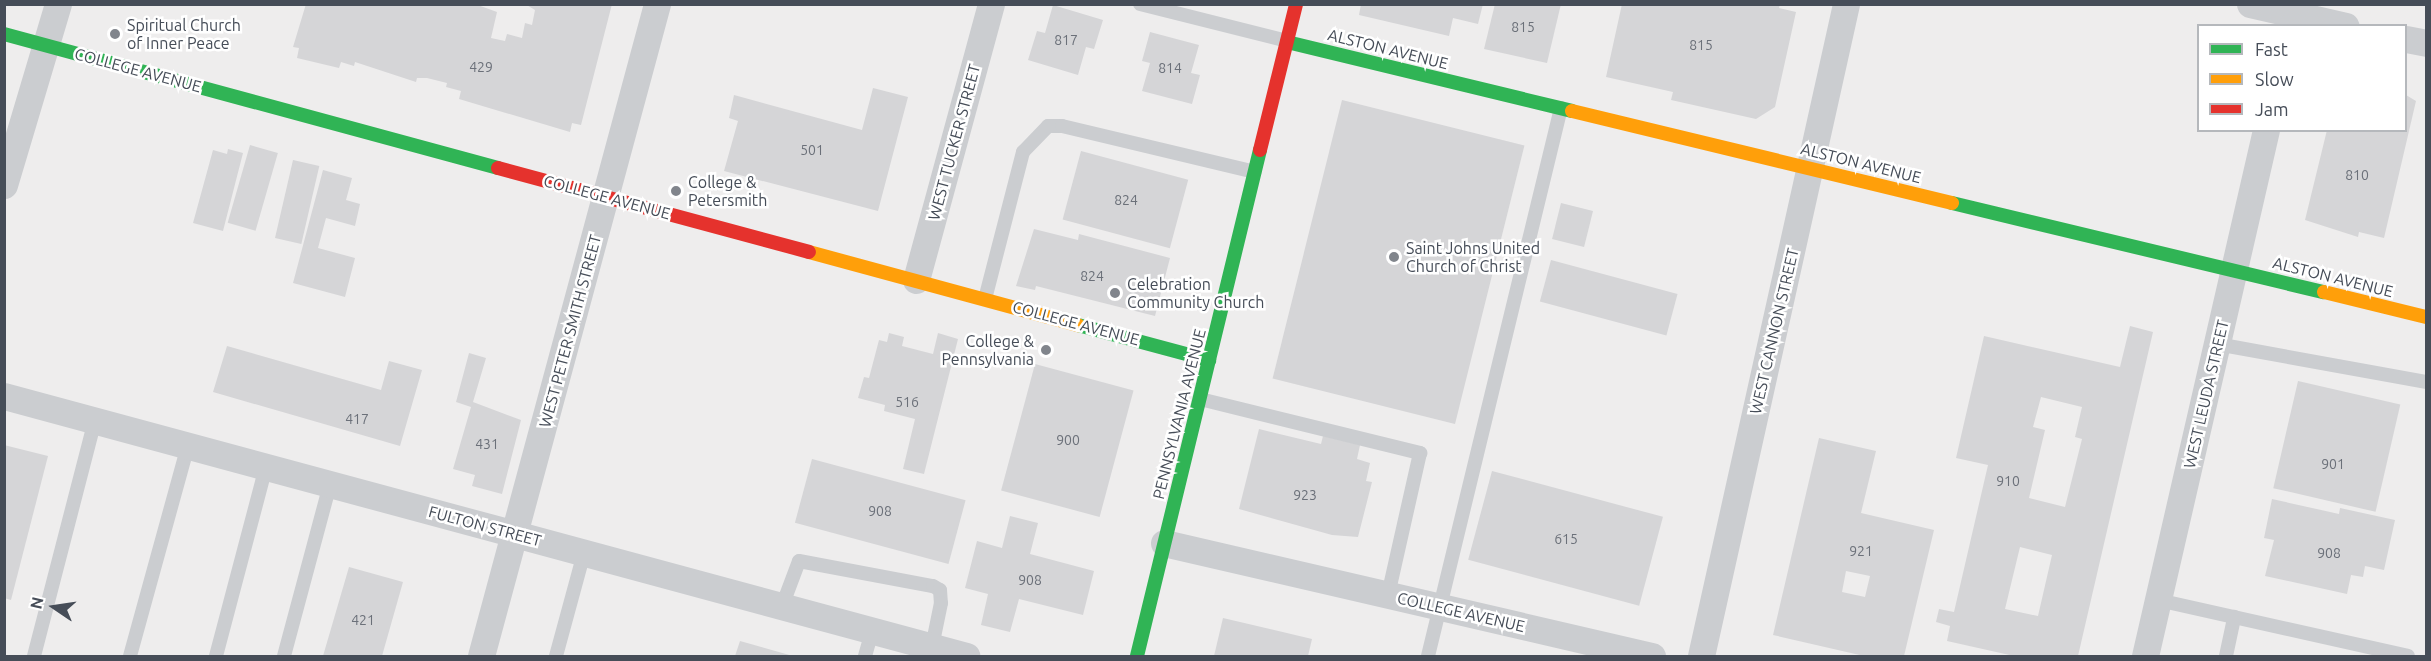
<!DOCTYPE html>
<style>
body{margin:0}
#map{position:relative;width:2431px;height:661px;overflow:hidden;background:#eeeded;font-family:Ubuntu,sans-serif}
div>[style]{position:absolute}
.building>*{inset:0;background:#d5d5d7;transform-origin:0 0}
.lane>*{height:14px;margin:-7px;padding:0 7px;transform-origin:7px;border-radius:7px;background:#cbcdd0}
.street>*{height:27px;margin:-13.5px;padding:0 13.5px;transform-origin:13.5px;border-radius:13.5px;background:#cbcdd0}
.fast>*{height:14px;margin:-7px;padding:0 7px;transform-origin:7px;border-radius:7px;background:#30b455}
.slow>*{height:14px;margin:-7px;padding:0 7px;transform-origin:7px;border-radius:7px;background:#ff9f0a}
.jam>*{height:14px;margin:-7px;padding:0 7px;transform-origin:7px;border-radius:7px;background:#e5322d}
.dots>*{width:16px;height:16px;translate:-50% -50%;box-sizing:border-box;border:3px solid #fff;border-radius:50%}
span{translate:-50% -50%;white-space:nowrap;text-align:center;line-height:1.15;-webkit-text-stroke:5px #fff;paint-order:stroke}
.number-label{font-size:14px;color:#6b7079}
.number-label span{-webkit-text-stroke-width:0}
.poi-label{font-size:16px;color:#464d58}
.left{translate:0 -50%;text-align:left}
.right{translate:-100% -50%;text-align:right}
.street-label{font-size:16px;color:#464d58}
.frame{position:absolute;inset:0;border:6px solid #464d58;pointer-events:none}
.legend{position:absolute;left:2197px;top:24px;width:210px;height:108px;box-sizing:border-box;background:#fff;border:2px solid #b5b8bc;margin:0;padding:8px 10px;list-style:none;font-size:18px;color:#464d58}
.legend li{display:flex;align-items:center;gap:12px;height:30px}
.legend b{width:30px;border:2px solid #b5b8bc}
.north{position:absolute;left:24px;top:577px;width:60px;height:60px;-webkit-text-stroke:4px #fff;paint-order:stroke;rotate:283deg;font-size:16px;font-weight:700;line-height:24px;text-align:center;color:#464d58}
.north::after{content:'';display:block;margin:auto;width:21px;height:27px;background:#464d58;clip-path:polygon(50% 0,100% 100%,50% 72%,0 100%)}
</style>
<div id="map">
<div class="building">
<i style="clip-path:polygon(306px 4px,475px 4px,497px 12px,491px 38px,505px 41px,507px 34px,522px 38px,525px 23px,532px 25px,535px 10px,525px 4px,612px 4px,581px 125px,572px 123px,570px 132px,459px 99px,461px 91px,446px 87px,447px 83px,427px 78px,417px 78px,416px 82px,355px 62px,354px 66px,341px 62px,339px 68px,297px 58px,299px 48px,293px 47px)"></i>
<i style="clip-path:polygon(1361px 4px,1483px 4px,1478px 24px,1453px 18px,1449px 36px,1359px 15px)"></i>
<i style="clip-path:polygon(1495px 4px,1561px 4px,1547px 63px,1484px 49px)"></i>
<i style="clip-path:polygon(1622px 4px,1780px 4px,1779px 8px,1796px 12px,1775px 107px,1756px 119px,1671px 100px,1673px 92px,1606px 77px)"></i>
<i style="clip-path:polygon(1053px 5px,1103px 20px,1094px 49px,1086px 47px,1078px 75px,1028px 60px,1037px 31px,1045px 33px)"></i>
<i style="clip-path:polygon(1150px 32px,1199px 45px,1191px 73px,1200px 75px,1192px 104px,1142px 91px,1150px 63px,1142px 61px)"></i>
<i style="clip-path:polygon(873px 88px,908px 97px,878px 211px,724px 171px,738px 121px,729px 118px,734px 95px,862px 130px)"></i>
<i style="clip-path:polygon(2406px 95px,2416px 101px,2384px 238px,2359px 232px,2358px 237px,2305px 220px,2327px 130px,2406px 130px)"></i>
<i style="left:1342px;top:100px;width:188px;height:287px;rotate:14deg"></i>
<i style="left:250px;top:145px;width:29px;height:81px;rotate:16deg"></i>
<i style="clip-path:polygon(228px 149px,243px 153px,223px 231px,193px 223px,213px 150px,227px 154px)"></i>
<i style="left:1081px;top:151px;width:111px;height:71px;rotate:15deg"></i>
<i style="left:293px;top:160px;width:27px;height:80px;rotate:13deg"></i>
<i style="clip-path:polygon(323px 170px,352px 178px,346px 200px,360px 204px,355px 226px,326px 218px,318px 248px,355px 258px,345px 297px,293px 283px)"></i>
<i style="left:1561px;top:203px;width:33px;height:37px;rotate:14deg"></i>
<i style="clip-path:polygon(1034px 229px,1078px 240px,1079px 234px,1170px 258px,1155px 316px,1036px 286px,1035px 290px,1016px 286px)"></i>
<i style="left:1551px;top:260px;width:131px;height:43px;rotate:15deg"></i>
<i style="clip-path:polygon(evenodd,2130px 326px,2153px 332px,2078px 656px,2014px 656px,1947px 641px,1950px 626px,1936px 622px,1939px 609px,1954px 612px,1988px 465px,1956px 458px,1984px 336px,2120px 367px,2130px 326px,2041px 397px,2082px 407px,2075px 437px,2082px 439px,2065px 507px,2029px 498px,2045px 430px,2033px 427px,2041px 397px,2130px 326px,2020px 547px,2052px 555px,2038px 616px,2005px 609px,2020px 547px)"></i>
<i style="clip-path:polygon(889px 333px,904px 337px,902px 346px,933px 354px,938px 333px,958px 339px,924px 474px,903px 469px,915px 419px,884px 411px,885px 405px,858px 398px,864px 377px,869px 378px,879px 340px,887px 342px)"></i>
<i style="clip-path:polygon(227px 346px,381px 390px,389px 361px,422px 370px,400px 446px,213px 392px)"></i>
<i style="clip-path:polygon(469px 353px,486px 358px,473px 402px,521px 420px,502px 494px,472px 486px,475px 475px,453px 469px,471px 407px,456px 402px)"></i>
<i style="left:1035px;top:364px;width:102px;height:131px;rotate:15deg"></i>
<i style="left:2298px;top:381px;width:105px;height:110px;rotate:13deg"></i>
<i style="clip-path:polygon(1259px 429px,1321px 444px,1323px 436px,1360px 445px,1357px 459px,1370px 463px,1366px 481px,1372px 482px,1358px 537px,1332px 535px,1239px 509px)"></i>
<i style="clip-path:polygon(evenodd,1819px 438px,1876px 451px,1861px 513px,1934px 530px,1904px 656px,1864px 656px,1773px 635px,1819px 438px,1846px 571px,1870px 576px,1865px 597px,1842px 592px,1846px 571px)"></i>
<i style="clip-path:polygon(4px 445px,48px 456px,11px 600px,4px 598px)"></i>
<i style="left:812px;top:459px;width:159px;height:66px;rotate:15deg"></i>
<i style="left:1492px;top:471px;width:177px;height:92px;rotate:15deg"></i>
<i style="clip-path:polygon(2272px 499px,2339px 514px,2340px 508px,2395px 520px,2384px 570px,2365px 566px,2363px 577px,2351px 575px,2347px 594px,2265px 576px,2274px 540px,2264px 538px)"></i>
<i style="clip-path:polygon(1010px 516px,1038px 523px,1030px 554px,1094px 571px,1083px 615px,1019px 599px,1010px 632px,981px 625px,988px 594px,965px 588px,977px 541px,1002px 548px)"></i>
<i style="clip-path:polygon(349px 567px,403px 582px,382px 656px,323px 656px)"></i>
<i style="clip-path:polygon(1223px 618px,1312px 639px,1308px 656px,1214px 656px)"></i>
<i style="clip-path:polygon(740px 641px,793px 656px,735px 656px)"></i>
</div>
<div class="lane">
<i style="left:1140px;top:4px;width:152px;rotate:14.1deg"></i>
<i style="left:985px;top:299px;width:152px;rotate:-75.5deg"></i>
<i style="left:1023px;top:152px;width:36px;rotate:-46deg"></i>
<i style="left:1048px;top:126px;width:14px"></i>
<i style="left:1062px;top:126px;width:198px;rotate:13.4deg"></i>
<i style="left:2217px;top:344px;width:212px;rotate:10.3deg"></i>
<i style="left:1200px;top:399px;width:227px;rotate:13.8deg"></i>
<i style="left:1420px;top:453px;width:146px;rotate:102.7deg"></i>
<i style="left:2158px;top:600px;width:256px;rotate:12.6deg"></i>
<i style="left:781px;top:609px;width:51px;rotate:-69.4deg"></i>
<i style="left:799px;top:561px;width:136px;rotate:10.6deg"></i>
<i style="left:933px;top:586px;width:8px;rotate:30deg"></i>
<i style="left:940px;top:590px;width:13px;rotate:86deg"></i>
<i style="left:941px;top:603px;width:45px;rotate:101.6deg"></i>
<i style="left:34px;top:656px;width:244px;rotate:-75.5deg"></i>
<i style="left:130px;top:656px;width:218px;rotate:-74.6deg"></i>
<i style="left:216px;top:656px;width:196px;rotate:-75.2deg"></i>
<i style="left:284px;top:656px;width:178px;rotate:-75deg"></i>
<i style="left:556px;top:656px;width:107px;rotate:-74.8deg"></i>
<i style="left:865px;top:656px;width:26px;rotate:-74deg"></i>
<i style="left:1428px;top:656px;width:564px;rotate:-76.36deg"></i>
<i style="left:2226px;top:656px;width:40px;rotate:-78deg"></i>
</div>
<div class="street">
<i style="left:2250px;top:4px;width:98px;rotate:12.9deg"></i>
<i style="left:2406px;top:39px;width:20px;rotate:11deg"></i>
<i style="left:4px;top:185px;width:189px;rotate:-73.4deg"></i>
<i style="left:916px;top:280px;width:286px;rotate:-74.8deg"></i>
<i style="left:4px;top:396px;width:997px;rotate:15.12deg"></i>
<i style="left:1164px;top:543px;width:501px;rotate:13.04deg"></i>
<i style="left:481px;top:656px;width:675px;rotate:-74.89deg"></i>
<i style="left:1701px;top:656px;width:668px;rotate:-77.46deg"></i>
<i style="left:2145px;top:656px;width:540px;rotate:-77.05deg"></i>
</div>
<div class="fast">
<i style="left:4px;top:34px;width:512px;rotate:15.18deg"></i>
<i style="left:1287px;top:42px;width:293px;rotate:13.6deg"></i>
<i style="left:1952px;top:203px;width:382px;rotate:13.5deg"></i>
<i style="left:1078px;top:325px;width:136px;rotate:15deg"></i>
<i style="left:1137px;top:656px;width:521px;rotate:-76.34deg"></i>
</div>
<div class="slow">
<i style="left:1572px;top:111px;width:391px;rotate:13.6deg"></i>
<i style="left:809px;top:252px;width:279px;rotate:15.2deg"></i>
<i style="left:2324px;top:292px;width:105px;rotate:13.8deg"></i>
</div>
<div class="jam">
<i style="left:1260px;top:150px;width:150px;rotate:-76.1deg"></i>
<i style="left:498px;top:168px;width:322px;rotate:15.1deg"></i>
</div>
<div class="dots">
<i style="left:115px;top:34px;background:#81858c"></i>
<i style="left:676px;top:191px;background:#81858c"></i>
<i style="left:1394px;top:257px;background:#81858c"></i>
<i style="left:1115px;top:293px;background:#81858c"></i>
<i style="left:1046px;top:350px;background:#81858c"></i>
</div>
<div class="number-label">
<span style="left:1523px;top:27px">815</span>
<span style="left:1066px;top:40px">817</span>
<span style="left:1701px;top:45px">815</span>
<span style="left:481px;top:67px">429</span>
<span style="left:1170px;top:68px">814</span>
<span style="left:812px;top:150px">501</span>
<span style="left:2357px;top:175px">810</span>
<span style="left:1126px;top:200px">824</span>
<span style="left:1092px;top:276px">824</span>
<span style="left:907px;top:402px">516</span>
<span style="left:357px;top:419px">417</span>
<span style="left:1068px;top:440px">900</span>
<span style="left:487px;top:444px">431</span>
<span style="left:2333px;top:464px">901</span>
<span style="left:2008px;top:481px">910</span>
<span style="left:1305px;top:495px">923</span>
<span style="left:880px;top:511px">908</span>
<span style="left:1566px;top:539px">615</span>
<span style="left:1861px;top:551px">921</span>
<span style="left:2329px;top:553px">908</span>
<span style="left:1030px;top:580px">908</span>
<span style="left:363px;top:620px">421</span>
</div>
<div class="poi-label">
<span class="left" style="left:127px;top:34px">Spiritual Church<br>of Inner Peace</span>
<span class="left" style="left:688px;top:191px">College &amp;<br>Petersmith</span>
<span class="left" style="left:1406px;top:257px">Saint Johns United<br>Church of Christ</span>
<span class="left" style="left:1127px;top:293px">Celebration<br>Community Church</span>
<span class="right" style="left:1034px;top:350px">College &amp;<br>Pennsylvania</span>
</div>
<div class="street-label">
<span style="left:1388px;top:49px;rotate:14deg">ALSTON AVENUE</span>
<span style="left:138px;top:70px;rotate:15deg">COLLEGE AVENUE</span>
<span style="left:954px;top:142px;rotate:-75deg">WEST TUCKER STREET</span>
<span style="left:1861px;top:163px;rotate:14deg">ALSTON AVENUE</span>
<span style="left:607px;top:197px;rotate:15deg">COLLEGE AVENUE</span>
<span style="left:2333px;top:277px;rotate:14deg">ALSTON AVENUE</span>
<span style="left:1076px;top:323px;rotate:15deg">COLLEGE AVENUE</span>
<span style="left:570px;top:331px;rotate:-75deg">WEST PETER SMITH STREET</span>
<span style="left:1774px;top:331px;rotate:-77deg">WEST CANNON STREET</span>
<span style="left:2206px;top:394px;rotate:-77deg">WEST LEUDA STREET</span>
<span style="left:1179px;top:414px;rotate:-76deg">PENNSYLVANIA AVENUE</span>
<span style="left:485px;top:526px;rotate:15deg">FULTON STREET</span>
<span style="left:1461px;top:612px;rotate:13deg">COLLEGE AVENUE</span>
</div>
<div class="frame"></div>
<ul class="legend">
<li><b style="height:8px;background:#30b455"></b>Fast</li>
<li><b style="height:8px;background:#ff9f0a"></b>Slow</li>
<li><b style="height:8px;background:#e5322d"></b>Jam</li>
</ul>
<div class="north">N</div>
</div>
